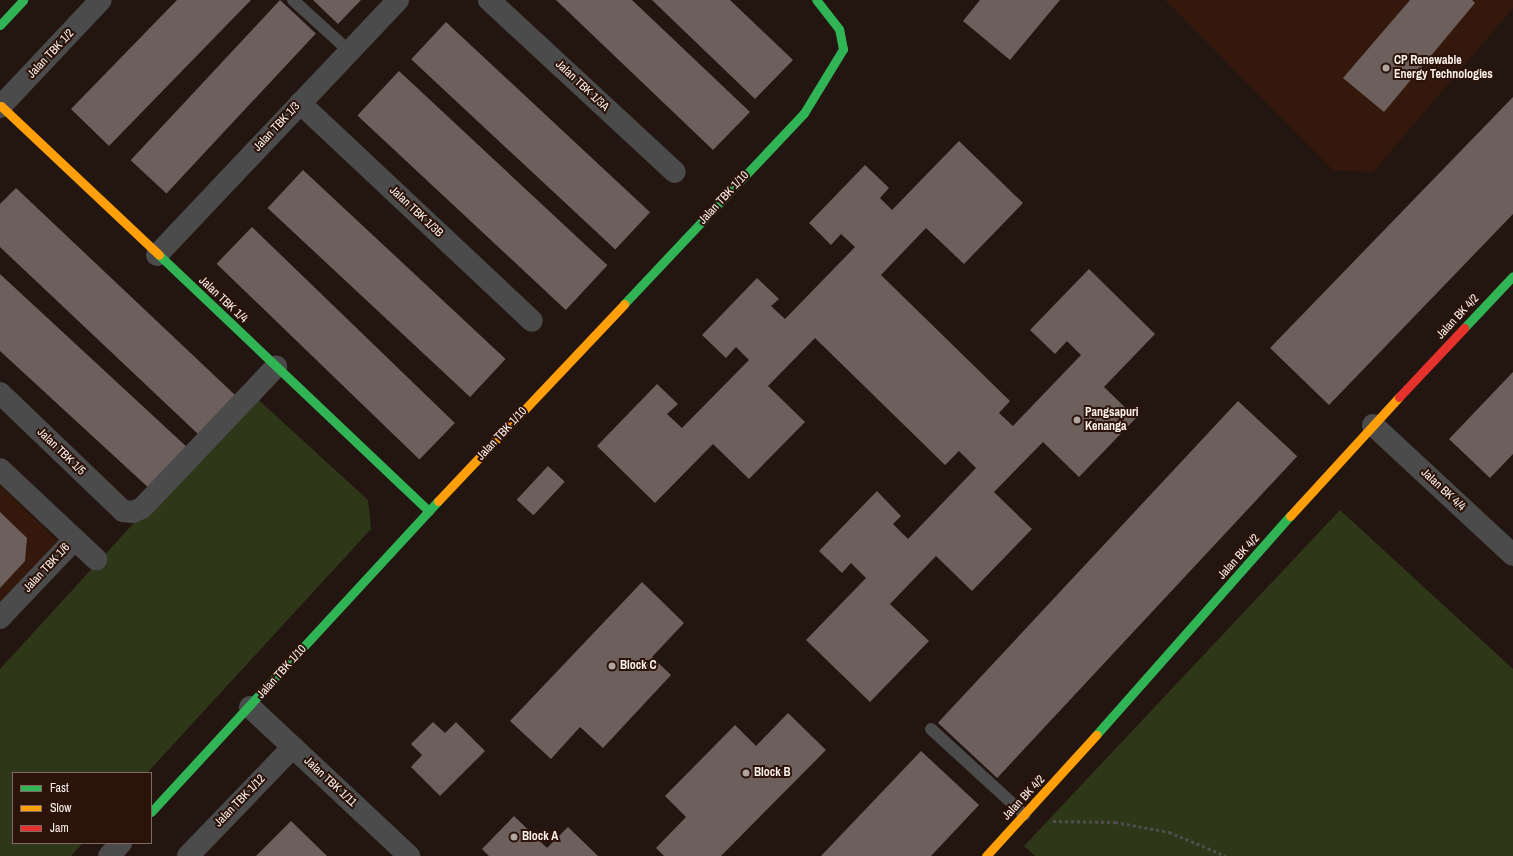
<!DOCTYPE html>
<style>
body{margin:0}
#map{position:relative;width:1513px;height:856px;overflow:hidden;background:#231611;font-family:"Archivo Narrow",sans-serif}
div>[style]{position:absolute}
.built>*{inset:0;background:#33180b}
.green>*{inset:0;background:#2e3718}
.building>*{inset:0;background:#6d605c;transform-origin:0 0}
.path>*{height:2.5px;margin-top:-1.25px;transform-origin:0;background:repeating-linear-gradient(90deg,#514d4e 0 3px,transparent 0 6px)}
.lane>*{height:12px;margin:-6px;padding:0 6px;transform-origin:6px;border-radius:6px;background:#4b4b4c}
.street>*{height:22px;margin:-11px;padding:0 11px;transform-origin:11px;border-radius:11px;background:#4b4b4c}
.fast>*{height:9px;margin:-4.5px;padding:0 4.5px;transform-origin:4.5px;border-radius:4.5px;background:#30b455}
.slow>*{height:9px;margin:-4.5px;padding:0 4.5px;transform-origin:4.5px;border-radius:4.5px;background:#ff9f0a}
.jam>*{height:9px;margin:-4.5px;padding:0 4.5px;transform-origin:4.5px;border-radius:4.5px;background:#e5322d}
.dots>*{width:11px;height:11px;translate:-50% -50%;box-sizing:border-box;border:2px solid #2b1309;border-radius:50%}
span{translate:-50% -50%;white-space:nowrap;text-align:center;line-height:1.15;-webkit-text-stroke:4px #2b1309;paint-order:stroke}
.street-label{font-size:12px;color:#fcf2ed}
.poi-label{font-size:12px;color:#fcf2ed;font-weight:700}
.left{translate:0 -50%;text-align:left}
.legend{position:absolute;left:12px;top:772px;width:140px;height:72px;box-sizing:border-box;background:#2b1309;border:1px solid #7f6c64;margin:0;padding:5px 7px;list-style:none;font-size:12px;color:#fcf2ed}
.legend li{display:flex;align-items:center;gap:8px;height:20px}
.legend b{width:20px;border:1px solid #7f6c64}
</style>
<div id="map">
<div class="built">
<i style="clip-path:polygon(1165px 0,1513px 0,1513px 8px,1373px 172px,1333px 170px)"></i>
<i style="clip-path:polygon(0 485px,58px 541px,0 602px)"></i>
</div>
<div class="green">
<i style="clip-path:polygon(252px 394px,368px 500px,371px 529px,147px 773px,13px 773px,13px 843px,83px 843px,71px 856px,0 856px,0 669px)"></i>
<i style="clip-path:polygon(1340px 510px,1513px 669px,1513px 856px,1035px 856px,1024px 846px)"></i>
</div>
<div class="building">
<i style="clip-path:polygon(177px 0,251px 0,109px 146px,71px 109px)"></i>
<i style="left:280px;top:0;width:49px;height:219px;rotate:43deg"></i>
<i style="clip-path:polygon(313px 0,361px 0,338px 24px)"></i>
<i style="clip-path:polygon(556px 0,632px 0,750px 112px,713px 150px)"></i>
<i style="clip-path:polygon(652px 0,730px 0,793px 60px,755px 99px)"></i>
<i style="clip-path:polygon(980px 0,1060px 0,1010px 60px,963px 21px)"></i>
<i style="clip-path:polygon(1410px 0,1472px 0,1475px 3px,1384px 112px,1343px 78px)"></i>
<i style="left:446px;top:22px;width:279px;height:51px;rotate:43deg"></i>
<i style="left:399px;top:71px;width:285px;height:61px;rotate:43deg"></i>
<i style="clip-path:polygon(1513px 97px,1513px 214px,1329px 405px,1270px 348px)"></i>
<i style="clip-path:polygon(959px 141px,1023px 203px,964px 264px,926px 228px,881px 275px,1010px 401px,999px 413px,1013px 426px,1081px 355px,1067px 341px,1055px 354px,1030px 330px,1089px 269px,1155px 334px,1104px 387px,1136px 418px,1079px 477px,1043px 442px,994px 492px,1032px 529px,972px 591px,936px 556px,890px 604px,929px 641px,870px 702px,806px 640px,866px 578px,851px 563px,842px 573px,819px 551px,877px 491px,901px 516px,893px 524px,908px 539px,976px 468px,959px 451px,945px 465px,815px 338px,768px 386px,805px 422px,749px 479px,713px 444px,655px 503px,597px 446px,657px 384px,678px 404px,667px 414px,682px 428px,749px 360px,736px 347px,726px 358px,702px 335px,757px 278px,779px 299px,771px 306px,785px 319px,855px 247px,841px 234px,831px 245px,809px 223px,865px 165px,889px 188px,880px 198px,892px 210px)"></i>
<i style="left:303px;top:170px;width:277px;height:52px;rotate:43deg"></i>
<i style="clip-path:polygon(16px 188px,235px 395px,198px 434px,0 247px,0 204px)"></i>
<i style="left:252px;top:227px;width:282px;height:51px;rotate:44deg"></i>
<i style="clip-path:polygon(0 274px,189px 449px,151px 490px,0 351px)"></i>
<i style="clip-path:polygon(1513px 372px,1513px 454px,1490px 478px,1449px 439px)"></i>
<i style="left:1238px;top:401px;width:81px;height:440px;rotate:43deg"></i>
<i style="left:548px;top:466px;width:23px;height:46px;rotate:43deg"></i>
<i style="clip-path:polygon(0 512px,27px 538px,25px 561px,0 588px)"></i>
<i style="clip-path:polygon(642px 582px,684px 623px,652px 657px,671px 675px,603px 748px,580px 727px,551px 759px,510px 721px)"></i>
<i style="clip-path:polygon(788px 713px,826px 750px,721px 856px,664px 856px,656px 848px,686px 817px,665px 796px,735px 725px,756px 746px)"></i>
<i style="clip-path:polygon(433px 722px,445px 733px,456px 722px,485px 751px,440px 796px,411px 767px,422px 755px,411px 744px)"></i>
<i style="clip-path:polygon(921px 751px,979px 805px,931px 856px,821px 856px)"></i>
<i style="clip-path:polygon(514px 816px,547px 848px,568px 827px,598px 856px,489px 856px,482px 849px)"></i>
<i style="clip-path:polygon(291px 821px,327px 856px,256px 856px)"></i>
</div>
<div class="path">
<i style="left:1053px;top:821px;width:62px;rotate:0.9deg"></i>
<i style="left:1115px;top:822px;width:55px;rotate:10.5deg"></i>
<i style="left:1169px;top:832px;width:62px;rotate:22.8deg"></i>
</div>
<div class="lane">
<i style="left:293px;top:0;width:76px;rotate:42.3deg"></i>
<i style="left:931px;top:729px;width:127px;rotate:42.5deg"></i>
</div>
<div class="street">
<i style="left:489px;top:0;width:253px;rotate:42.8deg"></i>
<i style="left:300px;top:103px;width:318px;rotate:43.2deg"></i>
<i style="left:0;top:107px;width:147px;rotate:-46.7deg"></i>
<i style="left:157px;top:255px;width:351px;rotate:-46.6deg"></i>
<i style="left:0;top:393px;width:170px;rotate:43.8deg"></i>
<i style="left:123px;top:511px;width:10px;rotate:6deg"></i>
<i style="left:133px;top:512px;width:10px;rotate:-24deg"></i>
<i style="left:142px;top:508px;width:195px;rotate:-46.5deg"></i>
<i style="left:1373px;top:425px;width:191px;rotate:42.9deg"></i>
<i style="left:0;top:469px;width:132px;rotate:43.2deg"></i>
<i style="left:0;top:618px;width:108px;rotate:-46.5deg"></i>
<i style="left:250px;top:707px;width:218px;rotate:43.1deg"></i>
<i style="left:109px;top:856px;width:18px;rotate:-47deg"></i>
<i style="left:188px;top:856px;width:151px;rotate:-46.1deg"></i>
</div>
<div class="fast">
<i style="left:0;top:25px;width:34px;rotate:-47deg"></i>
<i style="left:159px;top:255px;width:372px;rotate:43.5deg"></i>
<i style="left:624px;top:304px;width:262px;rotate:-46.7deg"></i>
<i style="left:804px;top:113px;width:75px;rotate:-58.6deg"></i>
<i style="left:843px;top:49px;width:20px;rotate:-101deg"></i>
<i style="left:839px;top:29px;width:37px;rotate:-128deg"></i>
<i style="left:1464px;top:328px;width:71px;rotate:-46.7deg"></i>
<i style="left:1096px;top:735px;width:293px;rotate:-48.5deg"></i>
<i style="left:151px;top:812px;width:423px;rotate:-47.3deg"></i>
</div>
<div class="slow">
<i style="left:1px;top:106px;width:217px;rotate:43.3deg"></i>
<i style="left:438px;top:501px;width:271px;rotate:-46.6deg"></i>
<i style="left:1290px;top:516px;width:161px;rotate:-47.5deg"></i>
<i style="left:986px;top:856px;width:164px;rotate:-47.7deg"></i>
</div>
<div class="jam">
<i style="left:1399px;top:397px;width:95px;rotate:-46.7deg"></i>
</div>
<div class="dots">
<i style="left:1386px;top:68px;background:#b0a5a0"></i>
<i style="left:1077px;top:420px;background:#b0a5a0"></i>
<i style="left:612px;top:666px;background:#b0a5a0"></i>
<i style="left:746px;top:773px;background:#b0a5a0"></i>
<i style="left:514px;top:837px;background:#b0a5a0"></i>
</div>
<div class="street-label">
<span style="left:51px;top:54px;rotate:-47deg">Jalan TBK 1/2</span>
<span style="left:582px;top:86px;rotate:43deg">Jalan TBK 1/3A</span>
<span style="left:277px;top:127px;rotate:-47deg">Jalan TBK 1/3</span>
<span style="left:724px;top:198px;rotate:-47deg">Jalan TBK 1/10</span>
<span style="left:416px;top:212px;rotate:43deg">Jalan TBK 1/3B</span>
<span style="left:223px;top:300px;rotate:43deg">Jalan TBK 1/4</span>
<span style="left:1458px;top:317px;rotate:-47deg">Jalan BK 4/2</span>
<span style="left:502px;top:434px;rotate:-47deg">Jalan TBK 1/10</span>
<span style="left:61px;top:452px;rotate:44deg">Jalan TBK 1/5</span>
<span style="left:1443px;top:490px;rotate:43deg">Jalan BK 4/4</span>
<span style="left:1239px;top:557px;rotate:-48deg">Jalan BK 4/2</span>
<span style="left:47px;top:568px;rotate:-47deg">Jalan TBK 1/6</span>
<span style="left:282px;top:672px;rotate:-48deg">Jalan TBK 1/10</span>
<span style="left:330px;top:782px;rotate:43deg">Jalan TBK 1/11</span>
<span style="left:1024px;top:798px;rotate:-47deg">Jalan BK 4/2</span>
<span style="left:240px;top:801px;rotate:-46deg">Jalan TBK 1/12</span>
</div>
<div class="poi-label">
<span class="left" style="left:1394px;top:68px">CP Renewable<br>Energy Technologies</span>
<span class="left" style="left:1085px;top:420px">Pangsapuri<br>Kenanga</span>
<span class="left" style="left:620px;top:666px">Block C</span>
<span class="left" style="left:754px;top:773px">Block B</span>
<span class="left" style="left:522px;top:837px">Block A</span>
</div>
<ul class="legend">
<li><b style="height:5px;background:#30b455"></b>Fast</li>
<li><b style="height:5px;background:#ff9f0a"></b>Slow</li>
<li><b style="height:5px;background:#e5322d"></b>Jam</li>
</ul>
</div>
